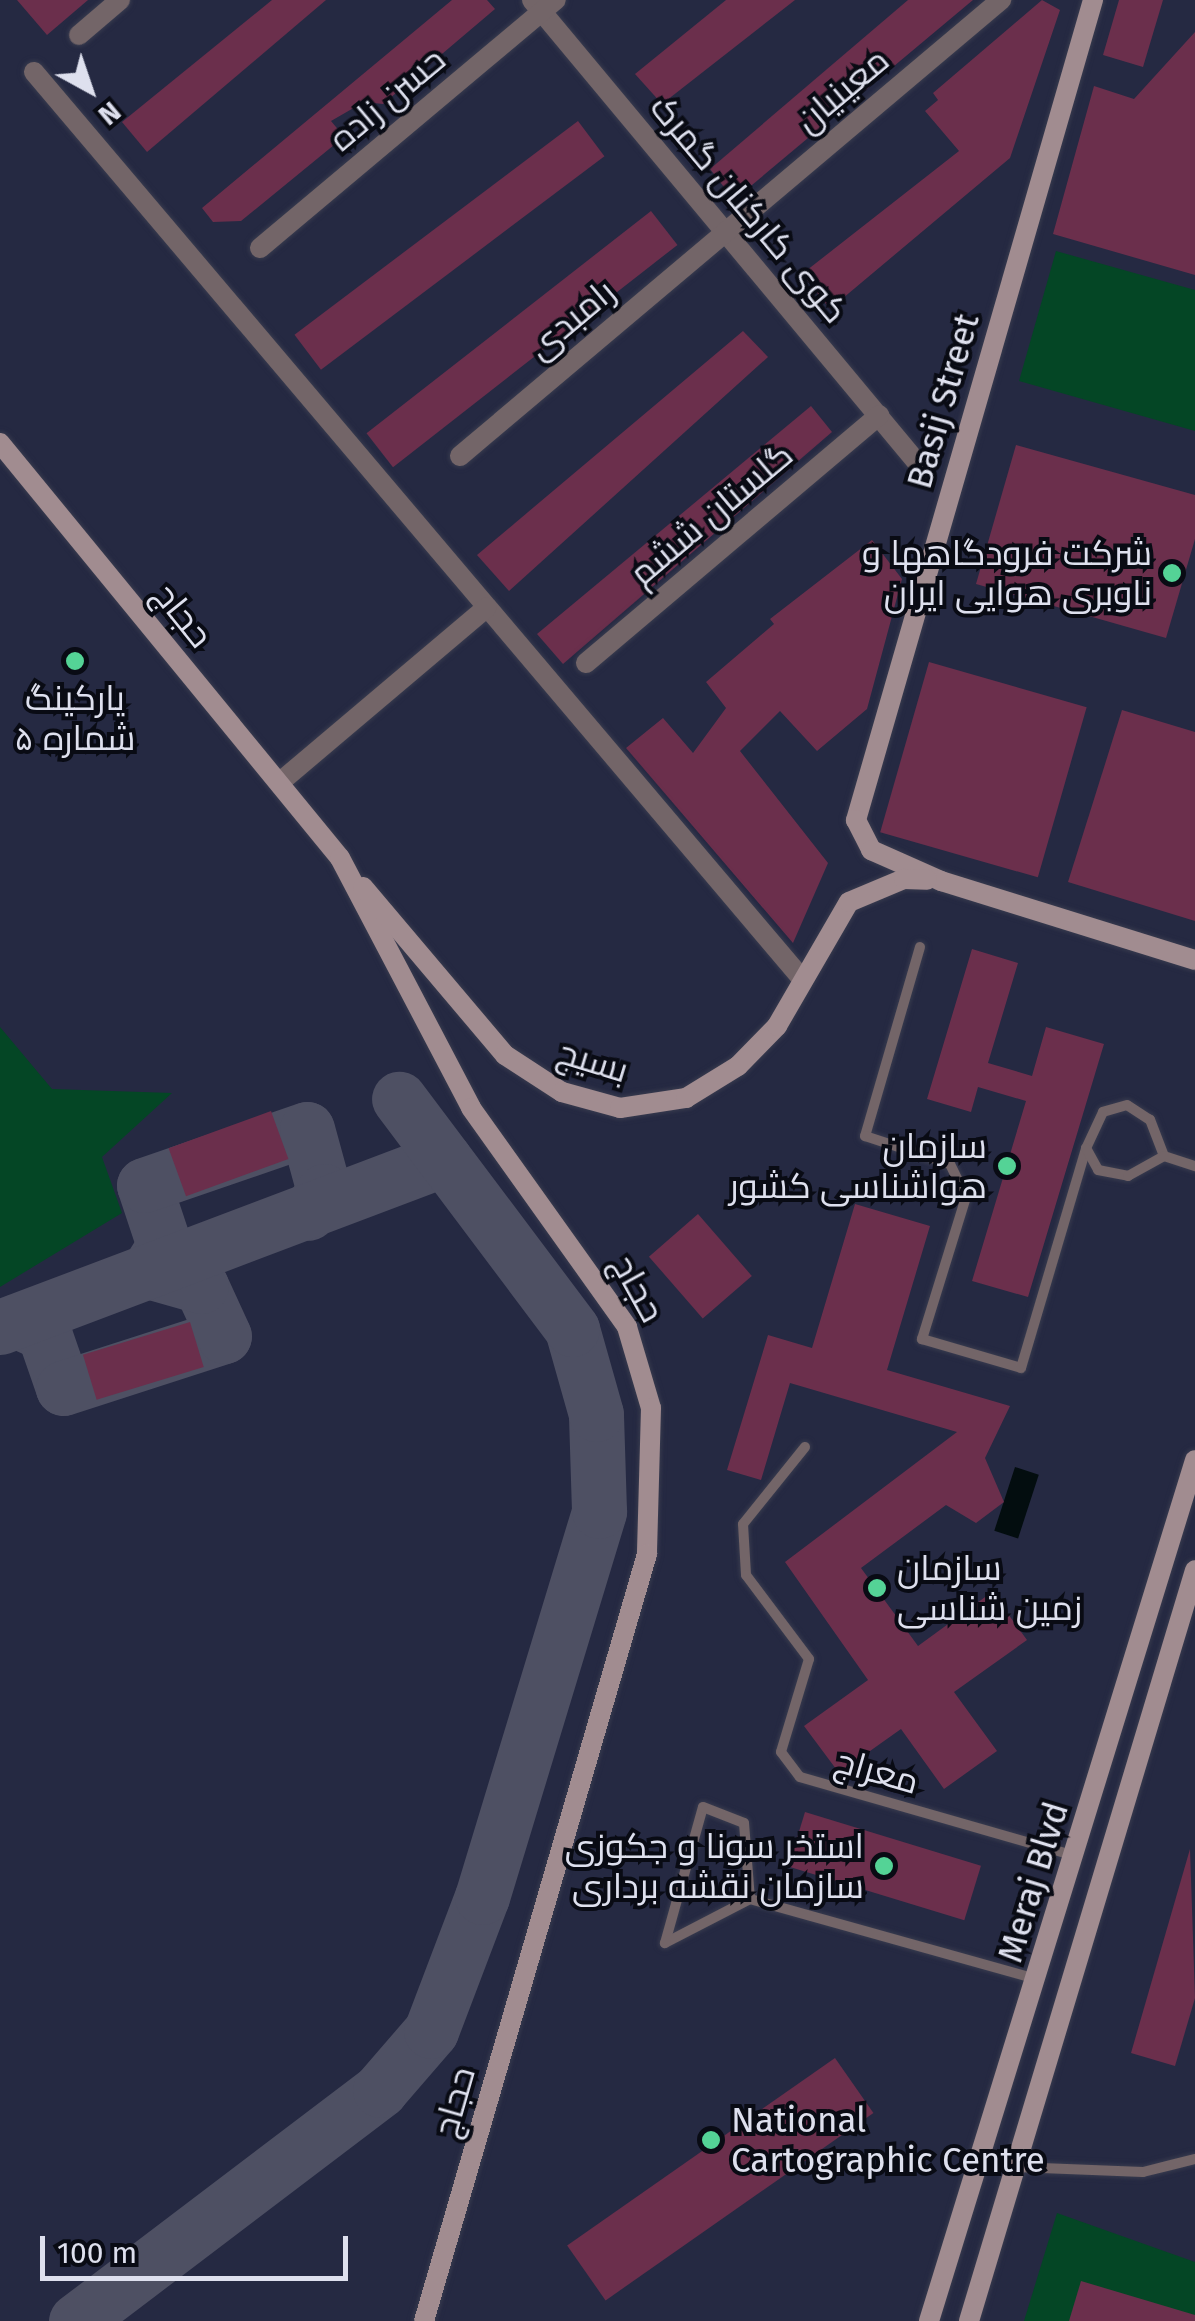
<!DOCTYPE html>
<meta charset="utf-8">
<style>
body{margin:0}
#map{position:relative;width:1195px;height:2321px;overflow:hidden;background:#1d2034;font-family:"Fira Sans",Cairo,sans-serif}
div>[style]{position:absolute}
.built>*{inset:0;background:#252942;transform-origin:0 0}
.green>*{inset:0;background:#044625}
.water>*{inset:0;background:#030d0f;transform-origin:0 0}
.taxiway>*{height:55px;margin:-27.5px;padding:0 27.5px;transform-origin:27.5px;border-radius:27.5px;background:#4e5063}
.building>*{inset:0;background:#6b2f4c;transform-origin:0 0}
.roads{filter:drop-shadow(0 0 2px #383b4e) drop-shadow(0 0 2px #383b4e)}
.service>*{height:10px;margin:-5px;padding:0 5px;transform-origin:5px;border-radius:5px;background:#736568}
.minor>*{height:20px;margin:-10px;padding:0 10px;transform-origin:10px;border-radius:10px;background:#736568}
.secondary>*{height:20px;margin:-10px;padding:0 10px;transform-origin:10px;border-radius:10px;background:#a18c90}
.dots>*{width:28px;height:28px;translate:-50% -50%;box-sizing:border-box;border:5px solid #090b14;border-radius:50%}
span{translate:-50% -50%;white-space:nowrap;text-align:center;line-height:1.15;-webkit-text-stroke:8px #090b14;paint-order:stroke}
.street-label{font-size:35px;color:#dee0ee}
.poi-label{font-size:35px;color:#dee0ee}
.right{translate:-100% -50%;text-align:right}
.left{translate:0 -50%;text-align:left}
.north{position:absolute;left:40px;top:40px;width:100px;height:100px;-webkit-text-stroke:8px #090b14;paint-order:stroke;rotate:140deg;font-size:28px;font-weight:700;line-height:40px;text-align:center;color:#dee0ee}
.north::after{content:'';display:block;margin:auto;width:35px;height:45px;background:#dee0ee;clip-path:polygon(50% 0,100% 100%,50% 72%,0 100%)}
.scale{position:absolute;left:40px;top:2236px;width:308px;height:45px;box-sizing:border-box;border:5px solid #dee0ee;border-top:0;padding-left:12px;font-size:30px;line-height:35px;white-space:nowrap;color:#dee0ee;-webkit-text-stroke:8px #090b14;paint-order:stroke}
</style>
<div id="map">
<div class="built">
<i style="left:0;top:0;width:1195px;height:2321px"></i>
</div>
<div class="green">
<i style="clip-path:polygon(1056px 251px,1195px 290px,1195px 431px,1019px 381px)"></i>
<i style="clip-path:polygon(0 1027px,52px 1089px,172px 1093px,102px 1157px,122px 1213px,0 1287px)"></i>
<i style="clip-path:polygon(1057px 2213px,1195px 2262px,1195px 2321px,1024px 2321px)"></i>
</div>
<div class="water">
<i style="left:1015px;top:1467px;width:25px;height:67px;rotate:18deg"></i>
</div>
<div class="taxiway">
<i style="left:17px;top:1321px;width:30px;rotate:24deg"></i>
<i style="left:44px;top:1333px;width:58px;rotate:70.9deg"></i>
<i style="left:63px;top:1388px;width:169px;rotate:-17.9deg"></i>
<i style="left:224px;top:1336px;width:55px;rotate:-114.7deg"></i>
<i style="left:201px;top:1286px;width:55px;rotate:-164.2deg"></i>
<i style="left:148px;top:1271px;width:31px;rotate:-58deg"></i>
<i style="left:164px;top:1245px;width:63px;rotate:-108.4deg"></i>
<i style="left:144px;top:1185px;width:172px;rotate:-19deg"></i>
<i style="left:307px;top:1129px;width:64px;rotate:74.7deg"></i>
<i style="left:324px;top:1191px;width:27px;rotate:126deg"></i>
<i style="left:0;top:1327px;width:475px;rotate:-20.7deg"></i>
<i style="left:76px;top:2321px;width:382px;rotate:-37.2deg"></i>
<i style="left:380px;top:2090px;width:78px;rotate:-49.2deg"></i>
<i style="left:431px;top:2031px;width:143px;rotate:-69.2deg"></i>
<i style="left:482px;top:1897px;width:403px;rotate:-73.1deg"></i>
<i style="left:599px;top:1511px;width:97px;rotate:-91.8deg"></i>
<i style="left:596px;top:1414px;width:88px;rotate:-105.8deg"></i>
<i style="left:572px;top:1329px;width:288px;rotate:-126.9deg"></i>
</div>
<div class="building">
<i style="clip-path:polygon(17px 0,88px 0,47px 35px)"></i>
<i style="clip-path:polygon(272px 0,326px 0,147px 152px,122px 122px)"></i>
<i style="clip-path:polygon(452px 0,487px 0,495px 9px,383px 104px,364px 102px,331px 121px,341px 133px,334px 145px,241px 221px,213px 222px,202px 208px)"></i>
<i style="clip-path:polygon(726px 0,795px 0,662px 104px,635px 74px)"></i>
<i style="clip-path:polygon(908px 0,973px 0,734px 200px,710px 169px)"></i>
<i style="clip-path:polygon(1042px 0,1060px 10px,1010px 158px,830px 309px,802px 274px,959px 151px,925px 111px,938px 100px,933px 93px)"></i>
<i style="clip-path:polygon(1119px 0,1163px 0,1143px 67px,1103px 55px)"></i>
<i style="clip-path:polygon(1195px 32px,1195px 275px,1053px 234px,1094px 86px,1134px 99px)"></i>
<i style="left:578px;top:121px;width:44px;height:355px;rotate:53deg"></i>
<i style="left:651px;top:211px;width:43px;height:361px;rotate:52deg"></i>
<i style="clip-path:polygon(743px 331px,768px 357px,509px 591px,477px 555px)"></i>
<i style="clip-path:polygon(811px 406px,832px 432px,563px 664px,537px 634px)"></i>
<i style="clip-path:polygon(1016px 445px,1195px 495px,1195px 539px,1166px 638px,976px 584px)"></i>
<i style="clip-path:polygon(872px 540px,902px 579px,867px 709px,817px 751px,780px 711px,740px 751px,828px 863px,793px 943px,626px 748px,663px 718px,693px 753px,726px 708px,706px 682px,774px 624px,770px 619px)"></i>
<i style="left:929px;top:662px;width:164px;height:177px;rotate:16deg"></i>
<i style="clip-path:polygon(1122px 710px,1195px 732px,1195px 921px,1068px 882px)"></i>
<i style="clip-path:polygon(972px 949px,1018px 963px,988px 1063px,1032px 1076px,1046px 1027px,1104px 1044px,1028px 1297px,972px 1281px,1026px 1101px,978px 1087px,971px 1112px,927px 1099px)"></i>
<i style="left:271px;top:1111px;width:51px;height:109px;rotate:70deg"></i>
<i style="clip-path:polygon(855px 1204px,930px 1226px,887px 1370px,1010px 1406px,985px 1458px,1004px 1502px,976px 1523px,946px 1505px,861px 1568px,918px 1646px,992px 1592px,1027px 1640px,954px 1692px,997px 1751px,944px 1789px,901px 1729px,839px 1773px,804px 1726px,868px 1680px,785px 1562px,957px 1432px,790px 1383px,761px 1480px,727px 1470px,768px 1335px,812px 1348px)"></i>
<i style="left:698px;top:1214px;width:82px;height:65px;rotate:49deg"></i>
<i style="left:190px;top:1322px;width:47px;height:112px;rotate:73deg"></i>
<i style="left:805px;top:1812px;width:184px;height:57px;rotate:17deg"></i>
<i style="clip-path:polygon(1190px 1849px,1195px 1998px,1175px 2066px,1131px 2053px)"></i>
<i style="left:835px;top:2058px;width:67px;height:327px;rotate:55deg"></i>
<i style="clip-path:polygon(1081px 2281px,1195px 2315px,1195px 2321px,1069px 2321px)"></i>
</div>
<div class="roads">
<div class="service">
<i style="left:920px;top:947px;width:197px;rotate:106.2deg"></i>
<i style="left:865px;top:1136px;width:89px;rotate:18.2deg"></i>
<i style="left:950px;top:1164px;width:37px;rotate:64deg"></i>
<i style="left:966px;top:1197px;width:149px;rotate:107.2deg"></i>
<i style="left:922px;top:1339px;width:103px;rotate:16.3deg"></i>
<i style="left:1021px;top:1368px;width:229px;rotate:-73.5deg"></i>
<i style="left:1164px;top:1156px;width:39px;rotate:-111deg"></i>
<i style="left:1150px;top:1120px;width:27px;rotate:-147deg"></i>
<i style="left:1127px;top:1105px;width:25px;rotate:164deg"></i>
<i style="left:1103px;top:1112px;width:40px;rotate:115deg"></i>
<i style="left:1086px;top:1148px;width:25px;rotate:61deg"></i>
<i style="left:1098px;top:1170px;width:31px;rotate:11deg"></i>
<i style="left:1128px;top:1176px;width:41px;rotate:-29.1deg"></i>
<i style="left:1164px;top:1156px;width:33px;rotate:18deg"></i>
<i style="left:805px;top:1447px;width:99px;rotate:128.8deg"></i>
<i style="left:743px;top:1524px;width:51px;rotate:86.6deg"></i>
<i style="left:746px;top:1575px;width:105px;rotate:53.1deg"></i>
<i style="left:809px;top:1659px;width:97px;rotate:106.8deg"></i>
<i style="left:781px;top:1752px;width:31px;rotate:53deg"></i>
<i style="left:800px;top:1777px;width:286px;rotate:16deg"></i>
<i style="left:750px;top:1899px;width:96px;rotate:152.6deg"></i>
<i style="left:665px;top:1943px;width:141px;rotate:-74.4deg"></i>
<i style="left:703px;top:1807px;width:44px;rotate:21.3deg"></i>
<i style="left:744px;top:1823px;width:76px;rotate:85.5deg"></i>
<i style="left:750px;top:1899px;width:297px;rotate:15.6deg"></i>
<i style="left:1016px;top:2167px;width:127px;rotate:2.3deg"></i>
<i style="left:1143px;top:2172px;width:54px;rotate:-14deg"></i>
</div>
<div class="minor">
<i style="left:532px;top:0;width:599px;rotate:50.22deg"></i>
<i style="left:79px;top:35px;width:54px;rotate:-40.5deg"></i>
<i style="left:34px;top:72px;width:1188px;rotate:49.74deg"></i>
<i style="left:260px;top:248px;width:386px;rotate:-40deg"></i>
<i style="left:460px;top:456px;width:708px;rotate:-40.13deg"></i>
<i style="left:586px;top:663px;width:384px;rotate:-40.2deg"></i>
<i style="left:279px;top:783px;width:272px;rotate:-40.2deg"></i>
</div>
<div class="secondary">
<i style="left:1093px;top:0;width:854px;rotate:106.12deg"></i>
<i style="left:856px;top:820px;width:34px;rotate:63deg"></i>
<i style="left:871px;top:850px;width:77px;rotate:23.9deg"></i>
<i style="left:941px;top:881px;width:266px;rotate:17.3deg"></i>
<i style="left:0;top:443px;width:536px;rotate:50.67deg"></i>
<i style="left:340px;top:858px;width:282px;rotate:62.3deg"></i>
<i style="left:471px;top:1108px;width:269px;rotate:54.5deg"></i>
<i style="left:627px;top:1327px;width:84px;rotate:73.5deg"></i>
<i style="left:651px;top:1408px;width:146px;rotate:91.6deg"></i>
<i style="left:647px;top:1554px;width:799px;rotate:106.21deg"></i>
<i style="left:363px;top:887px;width:220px;rotate:49.8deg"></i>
<i style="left:505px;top:1055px;width:68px;rotate:33deg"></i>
<i style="left:562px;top:1092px;width:60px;rotate:15.4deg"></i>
<i style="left:620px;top:1108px;width:67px;rotate:-8.6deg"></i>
<i style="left:686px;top:1098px;width:61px;rotate:-31.6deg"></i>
<i style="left:738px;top:1066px;width:56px;rotate:-45.7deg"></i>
<i style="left:777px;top:1026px;width:143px;rotate:-59.9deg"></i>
<i style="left:849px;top:902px;width:60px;rotate:-22.7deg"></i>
<i style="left:904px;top:879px;width:23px;rotate:2deg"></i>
<i style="left:929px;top:2321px;width:901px;rotate:-72.83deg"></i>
<i style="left:969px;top:2321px;width:784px;rotate:-73.25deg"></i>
</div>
</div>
<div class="dots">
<i style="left:1172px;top:573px;background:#54d396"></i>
<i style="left:75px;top:661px;background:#54d396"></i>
<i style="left:1007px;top:1166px;background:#54d396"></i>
<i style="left:877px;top:1588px;background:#54d396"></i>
<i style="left:884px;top:1866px;background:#54d396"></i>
<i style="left:711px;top:2140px;background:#54d396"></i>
</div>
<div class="street-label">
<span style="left:842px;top:90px;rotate:-40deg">معینیان</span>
<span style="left:387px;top:99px;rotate:-40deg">حسن زاده</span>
<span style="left:749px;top:209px;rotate:50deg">کوی کارکنان گمرک</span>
<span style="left:571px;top:319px;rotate:-40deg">رامبدی</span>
<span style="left:943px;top:401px;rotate:-74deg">Basij Street</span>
<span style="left:711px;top:514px;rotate:-40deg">گلستان ششم</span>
<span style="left:183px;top:615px;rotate:51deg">حجاج</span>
<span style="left:593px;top:1061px;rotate:17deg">بسیج</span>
<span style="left:638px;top:1288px;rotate:61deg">حجاج</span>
<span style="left:877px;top:1771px;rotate:16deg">معراج</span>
<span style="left:1033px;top:1882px;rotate:-73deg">Meraj Blvd</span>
<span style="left:454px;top:2102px;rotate:-74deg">حجاج</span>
</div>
<div class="poi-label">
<span class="right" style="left:1152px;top:573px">شرکت فرودگاهها و<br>ناوبری هوایی ایران</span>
<span style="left:75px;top:718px">پارکینگ<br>شماره ۵</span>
<span class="right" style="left:987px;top:1166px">سازمان<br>هواشناسی کشور</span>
<span class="left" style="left:897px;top:1588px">سازمان<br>زمین شناسی</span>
<span class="right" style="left:864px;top:1866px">استخر سونا و جکوزی<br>سازمان نقشه برداری</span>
<span class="left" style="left:731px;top:2140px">National<br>Cartographic Centre</span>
</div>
<div class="north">N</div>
<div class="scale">100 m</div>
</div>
